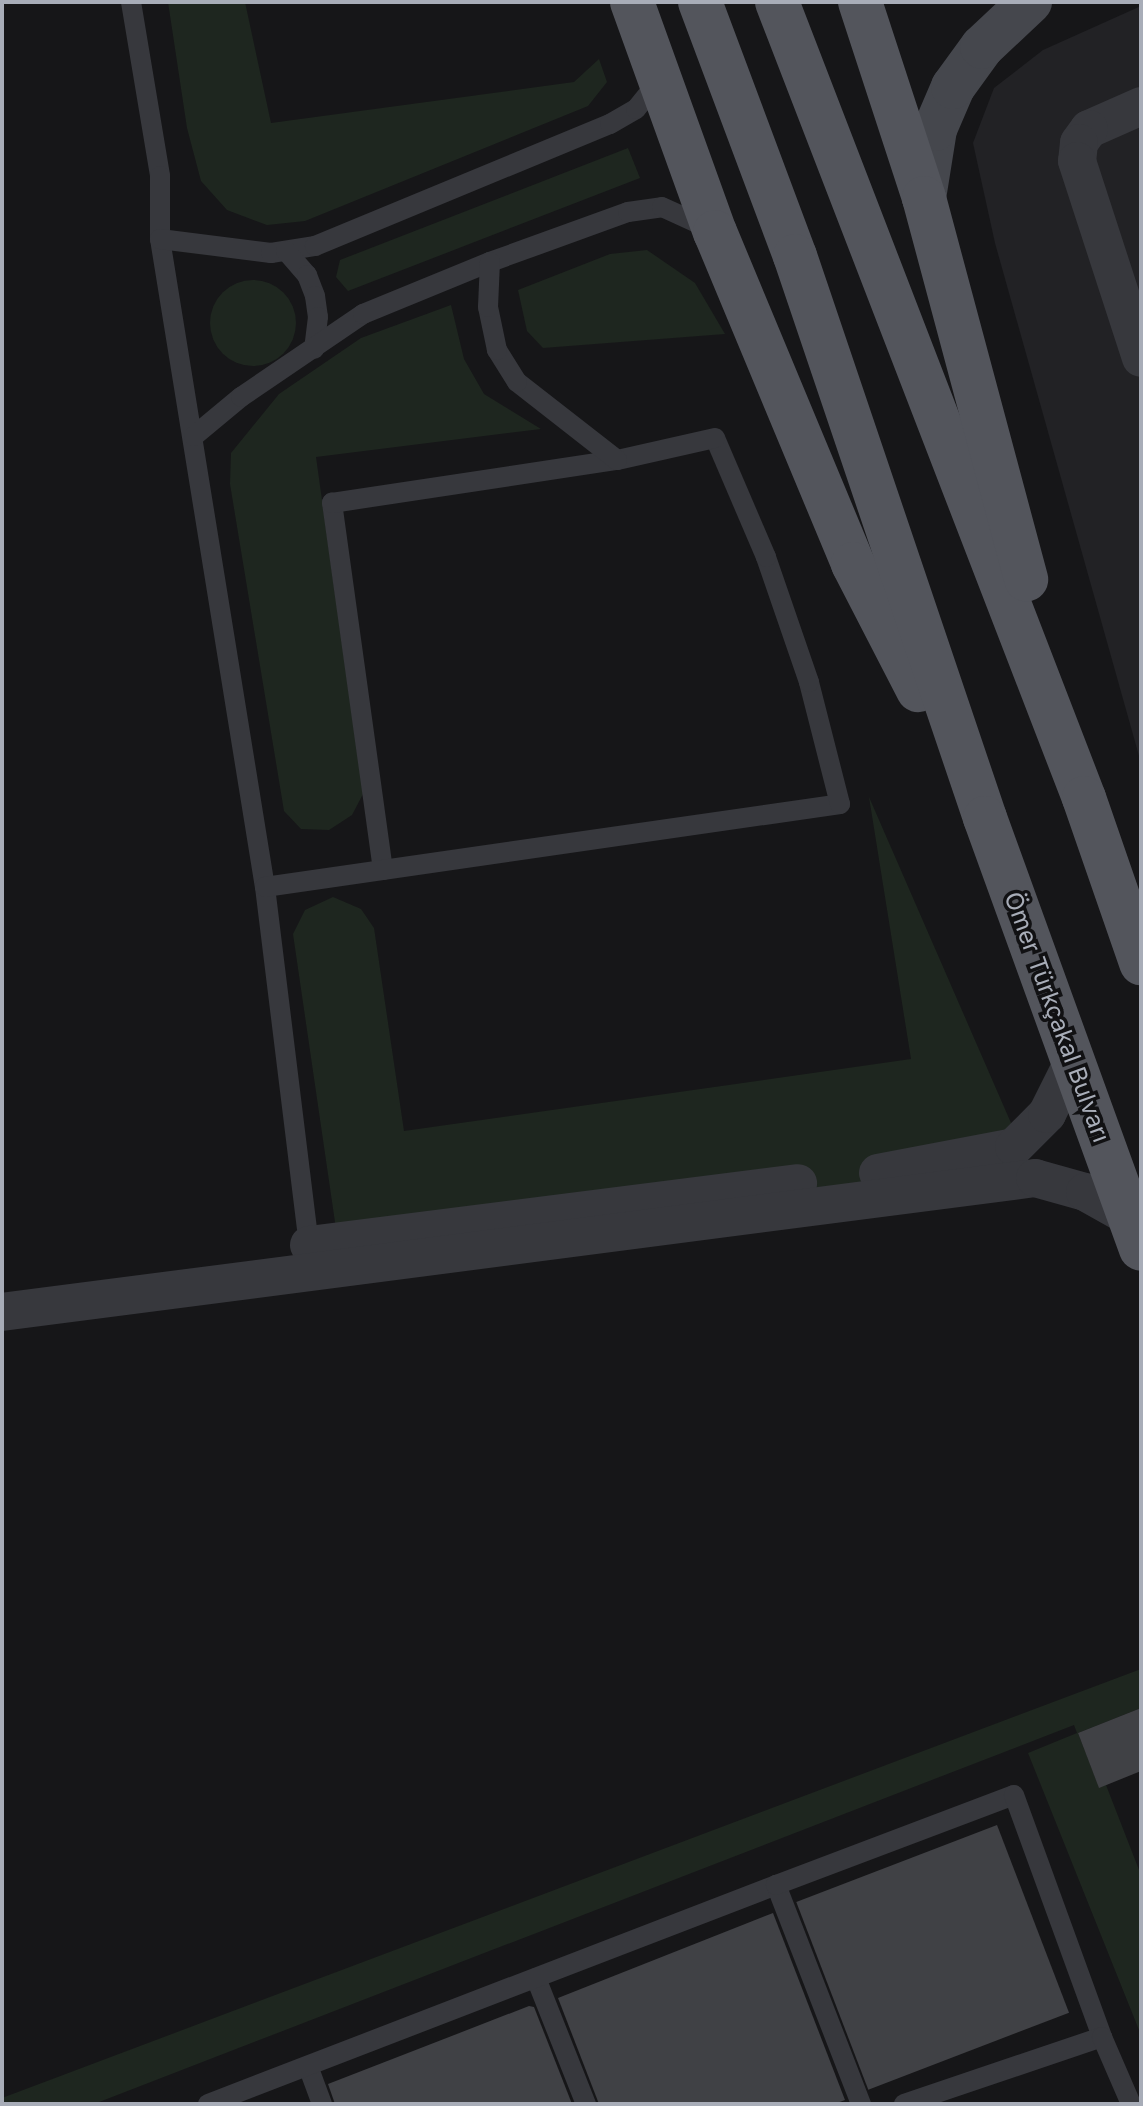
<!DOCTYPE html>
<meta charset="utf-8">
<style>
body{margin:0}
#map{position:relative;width:1143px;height:2106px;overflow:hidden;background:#161618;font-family:Inter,sans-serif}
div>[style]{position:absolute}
.built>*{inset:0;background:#222225}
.green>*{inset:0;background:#1e261f}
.round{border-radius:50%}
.building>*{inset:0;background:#404145;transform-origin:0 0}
.lane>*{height:20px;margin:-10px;padding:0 10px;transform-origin:10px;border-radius:10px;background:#37383d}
.street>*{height:38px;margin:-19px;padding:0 19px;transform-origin:19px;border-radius:19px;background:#37383d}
.secondary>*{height:44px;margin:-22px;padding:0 22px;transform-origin:22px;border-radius:22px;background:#45474d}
.primary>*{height:44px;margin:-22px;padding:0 22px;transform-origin:22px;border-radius:22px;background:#53555c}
span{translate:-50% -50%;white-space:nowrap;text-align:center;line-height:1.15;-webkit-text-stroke:7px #111113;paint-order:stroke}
.street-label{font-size:24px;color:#a8adb8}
.frame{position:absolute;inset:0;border:4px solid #a8adb8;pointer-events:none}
</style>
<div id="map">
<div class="built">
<i style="clip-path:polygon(1141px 6px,1141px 763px,995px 243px,973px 143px,994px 88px,1043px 50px)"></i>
</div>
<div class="green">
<i style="clip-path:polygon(168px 2px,245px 2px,271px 123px,574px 82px,599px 59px,607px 82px,588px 106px,305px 221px,267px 225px,227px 210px,201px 181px,187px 128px)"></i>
<i style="clip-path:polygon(628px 148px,640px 178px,348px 291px,336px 277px,340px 260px)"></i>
<i style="clip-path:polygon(647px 250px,695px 283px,725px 334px,543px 348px,527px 331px,518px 290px,610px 254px)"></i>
<i class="round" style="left:210px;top:280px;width:86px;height:86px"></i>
<i style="clip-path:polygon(451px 305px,464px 359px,484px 394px,541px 429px,316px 457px,363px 794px,352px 815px,329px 830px,301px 829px,284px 811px,230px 484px,231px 453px,279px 394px,361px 338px)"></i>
<i style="clip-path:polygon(869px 797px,1035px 1178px,342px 1270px,293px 934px,305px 910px,333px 897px,361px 909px,374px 928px,404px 1131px,911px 1059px)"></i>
<i style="clip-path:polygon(1141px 1669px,1141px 1708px,1078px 1733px,1099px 1787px,1106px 1785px,1141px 1875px,1141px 2035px,1028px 1753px,1077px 1733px,1074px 1725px,94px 2104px,2px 2104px,2px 2098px)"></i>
</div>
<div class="building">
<i style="clip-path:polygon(1141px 1708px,1141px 1771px,1099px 1788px,1078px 1733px)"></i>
<i style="left:997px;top:1825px;width:201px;height:215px;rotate:69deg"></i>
<i style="clip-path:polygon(773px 1913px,845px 2100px,834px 2104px,599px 2104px,558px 1998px)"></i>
<i style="clip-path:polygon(529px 2006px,534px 2007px,572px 2104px,335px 2104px,328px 2084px)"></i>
</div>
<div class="lane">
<i style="left:131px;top:2px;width:176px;rotate:80.5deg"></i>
<i style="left:160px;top:176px;width:63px;rotate:90deg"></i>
<i style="left:160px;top:239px;width:656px;rotate:80.8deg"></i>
<i style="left:265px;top:887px;width:368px;rotate:83deg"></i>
<i style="left:160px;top:239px;width:112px;rotate:7.2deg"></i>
<i style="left:271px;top:253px;width:45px;rotate:-9deg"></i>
<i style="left:315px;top:246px;width:319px;rotate:-22.5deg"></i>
<i style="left:610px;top:124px;width:30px;rotate:-30deg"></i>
<i style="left:636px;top:109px;width:36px;rotate:-51deg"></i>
<i style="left:286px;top:251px;width:32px;rotate:49deg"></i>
<i style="left:307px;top:275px;width:22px;rotate:69deg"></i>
<i style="left:315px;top:296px;width:21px;rotate:82deg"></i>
<i style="left:318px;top:317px;width:32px;rotate:97deg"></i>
<i style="left:194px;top:436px;width:61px;rotate:-39.7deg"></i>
<i style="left:241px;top:397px;width:148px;rotate:-34.2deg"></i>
<i style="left:363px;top:314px;width:137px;rotate:-22.3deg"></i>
<i style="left:490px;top:262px;width:147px;rotate:-19.9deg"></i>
<i style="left:628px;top:212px;width:34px;rotate:-8deg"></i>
<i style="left:662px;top:207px;width:48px;rotate:24.4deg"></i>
<i style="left:383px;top:870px;width:371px;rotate:-97.9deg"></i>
<i style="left:332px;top:503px;width:288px;rotate:-8.6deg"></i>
<i style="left:265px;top:887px;width:581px;rotate:-8.21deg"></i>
<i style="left:840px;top:804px;width:126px;rotate:-104.3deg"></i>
<i style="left:809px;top:682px;width:132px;rotate:-109deg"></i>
<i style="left:766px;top:557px;width:129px;rotate:-113.2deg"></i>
<i style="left:715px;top:438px;width:100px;rotate:167.3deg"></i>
<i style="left:617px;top:460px;width:127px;rotate:-142deg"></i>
<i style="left:517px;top:382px;width:38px;rotate:-122deg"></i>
<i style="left:497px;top:350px;width:44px;rotate:-101.8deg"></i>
<i style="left:488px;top:307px;width:45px;rotate:-87.5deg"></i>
<i style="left:536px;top:1978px;width:136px;rotate:68.4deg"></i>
<i style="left:308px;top:2066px;width:40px;rotate:69.8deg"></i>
<i style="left:208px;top:2104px;width:609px;rotate:-21.08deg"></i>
<i style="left:861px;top:2104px;width:235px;rotate:-111.2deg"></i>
<i style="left:776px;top:1885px;width:254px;rotate:-20.7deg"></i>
<i style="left:1014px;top:1795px;width:258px;rotate:70deg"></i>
<i style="left:904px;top:2104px;width:209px;rotate:-18.7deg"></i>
<i style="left:1102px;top:2037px;width:73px;rotate:66.6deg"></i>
</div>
<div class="street">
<i style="left:1141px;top:106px;width:57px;rotate:156.1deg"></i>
<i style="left:1089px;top:129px;width:17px;rotate:126deg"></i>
<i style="left:1079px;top:143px;width:18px;rotate:96deg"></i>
<i style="left:1077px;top:161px;width:207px;rotate:72deg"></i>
<i style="left:878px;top:1173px;width:138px;rotate:-10.8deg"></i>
<i style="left:1014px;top:1147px;width:47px;rotate:-45deg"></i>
<i style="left:1047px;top:1114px;width:60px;rotate:-63.4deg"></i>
<i style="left:309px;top:1245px;width:493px;rotate:-7.2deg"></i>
<i style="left:2px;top:1312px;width:1042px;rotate:-7.39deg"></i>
<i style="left:1035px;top:1178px;width:52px;rotate:15.6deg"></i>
<i style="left:1085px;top:1192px;width:49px;rotate:29.2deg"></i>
</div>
<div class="secondary">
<i style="left:924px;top:198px;width:70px;rotate:-80.9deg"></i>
<i style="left:935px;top:129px;width:46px;rotate:-66.8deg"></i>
<i style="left:953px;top:87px;width:49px;rotate:-54.1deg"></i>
<i style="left:982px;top:47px;width:66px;rotate:-43.2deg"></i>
</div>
<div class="primary">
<i style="left:632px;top:2px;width:245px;rotate:70.2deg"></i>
<i style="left:715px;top:232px;width:360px;rotate:67.4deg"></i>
<i style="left:853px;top:564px;width:142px;rotate:62.7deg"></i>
<i style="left:700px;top:2px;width:271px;rotate:69.5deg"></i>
<i style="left:795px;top:256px;width:593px;rotate:71.32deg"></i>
<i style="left:985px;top:818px;width:458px;rotate:70.1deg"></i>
<i style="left:777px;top:2px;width:853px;rotate:68.91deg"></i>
<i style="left:1084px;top:798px;width:175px;rotate:70.9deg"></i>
<i style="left:860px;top:2px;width:206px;rotate:71.9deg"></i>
<i style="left:924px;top:198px;width:395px;rotate:75deg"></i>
</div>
<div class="street-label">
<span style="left:1057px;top:1017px;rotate:70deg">Ömer Türkçakal Bulvarı</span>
</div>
<div class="frame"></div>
</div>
